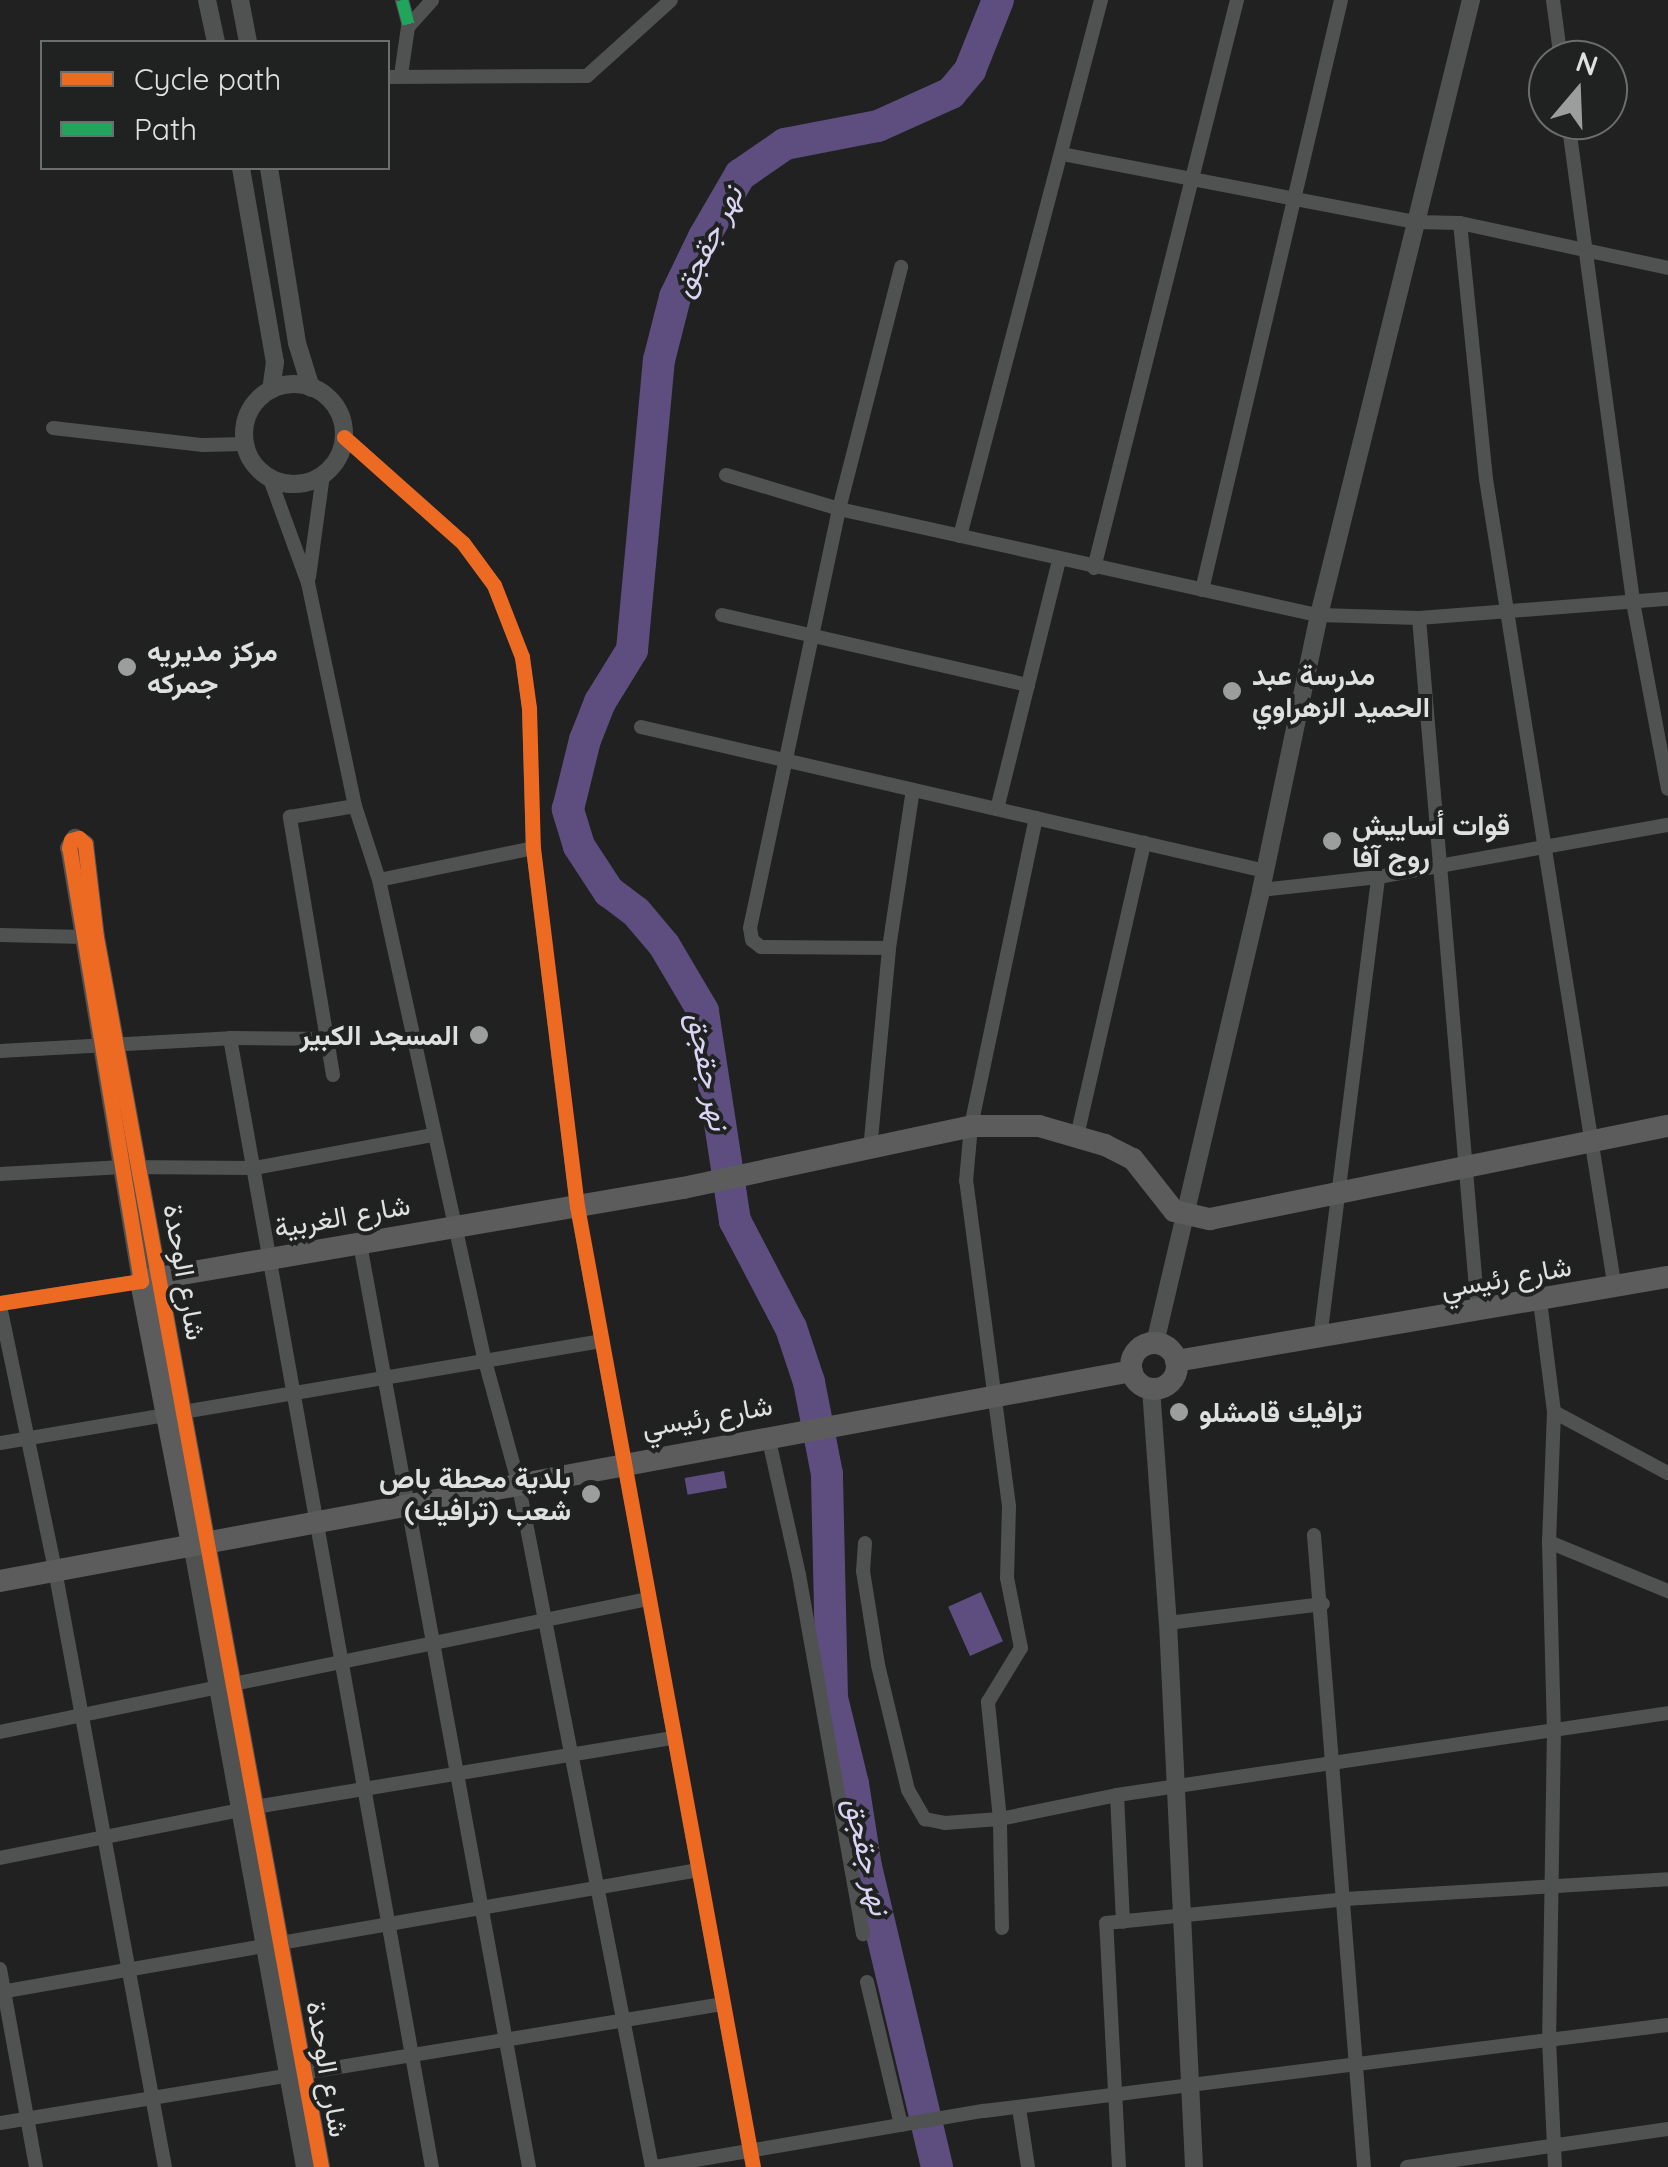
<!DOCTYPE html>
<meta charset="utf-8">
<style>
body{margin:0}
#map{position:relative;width:1668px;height:2167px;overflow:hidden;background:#202120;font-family:Quicksand,Vazirmatn,sans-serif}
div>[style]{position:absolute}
.water>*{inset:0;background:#5d4e7f;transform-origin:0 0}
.river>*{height:32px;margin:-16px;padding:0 16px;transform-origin:16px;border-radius:16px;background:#5d4e7f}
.minor>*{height:14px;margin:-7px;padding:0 7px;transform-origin:7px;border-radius:7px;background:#505251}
.tertiary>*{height:18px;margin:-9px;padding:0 9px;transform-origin:9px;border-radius:9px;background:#505251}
.tertiary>.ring{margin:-9px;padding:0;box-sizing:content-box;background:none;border:18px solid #505251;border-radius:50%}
.trunk>*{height:22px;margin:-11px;padding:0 11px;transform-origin:11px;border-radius:11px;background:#5c5c5c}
.trunk>.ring{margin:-11px;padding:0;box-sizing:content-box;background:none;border:22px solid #5c5c5c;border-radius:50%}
.quiet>*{height:12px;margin-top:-6px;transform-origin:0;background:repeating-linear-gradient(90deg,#20a55d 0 25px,transparent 0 37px)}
.cycleway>*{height:15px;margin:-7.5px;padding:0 7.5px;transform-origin:7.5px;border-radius:7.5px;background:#ed6a23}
.dots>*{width:28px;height:28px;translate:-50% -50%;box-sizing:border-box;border:5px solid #1f2220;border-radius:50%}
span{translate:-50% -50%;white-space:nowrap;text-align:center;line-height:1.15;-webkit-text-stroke:8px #1f2220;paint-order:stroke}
.poi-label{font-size:28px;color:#dfe1e0;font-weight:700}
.left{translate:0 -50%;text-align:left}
.right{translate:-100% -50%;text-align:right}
.street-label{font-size:28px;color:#dfe1e0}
.water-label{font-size:30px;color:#dbd3f4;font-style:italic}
.legend{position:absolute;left:40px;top:40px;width:350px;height:130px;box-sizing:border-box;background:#1f2220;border:2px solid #6c6e6d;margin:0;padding:12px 18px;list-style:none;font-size:30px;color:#dfe1e0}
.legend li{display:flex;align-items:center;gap:20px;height:50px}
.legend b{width:50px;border:2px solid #6c6e6d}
.north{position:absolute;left:1528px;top:40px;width:100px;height:100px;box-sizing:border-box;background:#1f2220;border:2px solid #6c6e6d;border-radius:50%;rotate:19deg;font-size:28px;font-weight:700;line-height:40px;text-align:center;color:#dfe1e0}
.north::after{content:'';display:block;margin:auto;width:35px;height:45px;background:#9c9e9d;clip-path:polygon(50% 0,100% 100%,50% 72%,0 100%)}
</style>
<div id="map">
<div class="water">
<i style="left:724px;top:1471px;width:17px;height:40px;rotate:80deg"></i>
<i style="left:981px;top:1592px;width:54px;height:36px;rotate:66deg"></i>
</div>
<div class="river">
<i style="left:937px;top:2167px;width:308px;rotate:-103.3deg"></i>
<i style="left:866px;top:1867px;width:84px;rotate:-98.9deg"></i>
<i style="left:853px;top:1784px;width:89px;rotate:-103.7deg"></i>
<i style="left:832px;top:1698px;width:224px;rotate:-91.3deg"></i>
<i style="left:827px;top:1474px;width:94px;rotate:-101.1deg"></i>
<i style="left:809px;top:1382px;width:57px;rotate:-108.4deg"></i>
<i style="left:791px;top:1328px;width:121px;rotate:-117.6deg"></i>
<i style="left:735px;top:1221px;width:212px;rotate:-98.7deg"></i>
<i style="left:703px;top:1011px;width:77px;rotate:-120.6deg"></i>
<i style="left:664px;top:945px;width:43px;rotate:-130.3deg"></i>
<i style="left:636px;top:912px;width:34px;rotate:-143deg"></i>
<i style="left:609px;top:892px;width:55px;rotate:-123.1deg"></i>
<i style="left:579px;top:846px;width:39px;rotate:-107deg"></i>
<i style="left:568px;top:809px;width:71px;rotate:-76.2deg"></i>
<i style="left:585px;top:740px;width:41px;rotate:-68.5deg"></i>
<i style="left:600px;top:702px;width:61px;rotate:-58.4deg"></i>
<i style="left:632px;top:650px;width:291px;rotate:-84.7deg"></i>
<i style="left:659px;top:360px;width:65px;rotate:-75.7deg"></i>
<i style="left:675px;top:297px;width:67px;rotate:-64.2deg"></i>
<i style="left:704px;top:237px;width:72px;rotate:-59.9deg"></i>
<i style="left:740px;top:175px;width:55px;rotate:-34.6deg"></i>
<i style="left:785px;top:144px;width:95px;rotate:-11deg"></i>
<i style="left:878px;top:126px;width:80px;rotate:-24.3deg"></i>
<i style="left:951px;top:93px;width:30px;rotate:-50deg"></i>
<i style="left:970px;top:70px;width:75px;rotate:-68.2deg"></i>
</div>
<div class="minor">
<i style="left:402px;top:0;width:27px;rotate:75deg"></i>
<i style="left:1553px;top:0;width:61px;rotate:82.4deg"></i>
<i style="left:401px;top:75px;width:49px;rotate:-81.7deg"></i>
<i style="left:408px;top:27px;width:36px;rotate:-48deg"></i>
<i style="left:388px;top:77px;width:199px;rotate:-0.3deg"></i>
<i style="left:587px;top:76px;width:113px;rotate:-42.1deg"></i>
<i style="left:1568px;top:120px;width:486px;rotate:82.3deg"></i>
<i style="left:1633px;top:602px;width:190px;rotate:79.4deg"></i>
<i style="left:1062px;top:154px;width:359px;rotate:10.9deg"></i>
<i style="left:1415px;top:222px;width:45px;rotate:1.3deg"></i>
<i style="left:1460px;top:223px;width:213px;rotate:12.2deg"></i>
<i style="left:1460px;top:223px;width:257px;rotate:84.2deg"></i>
<i style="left:1486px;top:479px;width:820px;rotate:80.95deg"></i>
<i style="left:53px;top:428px;width:151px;rotate:6.5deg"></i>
<i style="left:203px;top:445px;width:42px;rotate:-1.4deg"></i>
<i style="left:344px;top:437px;width:159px;rotate:41.7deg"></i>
<i style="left:463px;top:543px;width:52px;rotate:53.6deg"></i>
<i style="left:494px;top:585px;width:77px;rotate:68.7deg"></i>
<i style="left:522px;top:657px;width:51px;rotate:82.2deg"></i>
<i style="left:529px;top:708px;width:140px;rotate:88.4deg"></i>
<i style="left:533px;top:848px;width:361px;rotate:83deg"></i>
<i style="left:577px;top:1206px;width:977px;rotate:79.62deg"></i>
<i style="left:726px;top:475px;width:118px;rotate:16.7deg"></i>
<i style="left:839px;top:509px;width:492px;rotate:12.5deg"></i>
<i style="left:1319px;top:615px;width:100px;rotate:1.7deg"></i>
<i style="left:1419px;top:618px;width:250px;rotate:-4.4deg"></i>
<i style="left:270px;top:479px;width:111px;rotate:69.9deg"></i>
<i style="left:308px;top:583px;width:228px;rotate:78.1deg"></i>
<i style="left:355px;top:806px;width:78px;rotate:72deg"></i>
<i style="left:379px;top:880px;width:493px;rotate:77.6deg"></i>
<i style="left:485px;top:1361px;width:125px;rotate:74.7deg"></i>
<i style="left:518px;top:1482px;width:698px;rotate:78.93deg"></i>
<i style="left:960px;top:536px;width:554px;rotate:-75.26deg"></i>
<i style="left:1094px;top:568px;width:586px;rotate:-75.87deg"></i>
<i style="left:309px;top:577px;width:103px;rotate:-82.2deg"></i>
<i style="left:1202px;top:590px;width:606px;rotate:-76.74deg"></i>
<i style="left:722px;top:615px;width:314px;rotate:12.9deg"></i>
<i style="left:1419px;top:618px;width:697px;rotate:85.14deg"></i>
<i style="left:641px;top:727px;width:640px;rotate:12.99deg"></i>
<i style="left:997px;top:809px;width:257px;rotate:-76deg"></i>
<i style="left:379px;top:880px;width:157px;rotate:-11.7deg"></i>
<i style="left:1261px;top:890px;width:118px;rotate:-6.3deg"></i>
<i style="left:1378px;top:877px;width:295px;rotate:-10.2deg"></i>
<i style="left:0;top:935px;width:84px;rotate:1.4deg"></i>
<i style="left:889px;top:948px;width:128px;rotate:-179.6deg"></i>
<i style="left:761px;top:947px;width:11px;rotate:-142deg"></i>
<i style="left:752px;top:940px;width:12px;rotate:-99deg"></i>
<i style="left:750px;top:928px;width:428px;rotate:-78deg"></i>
<i style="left:839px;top:509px;width:250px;rotate:-75.6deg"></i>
<i style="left:230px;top:1038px;width:1147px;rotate:79.86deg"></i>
<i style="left:0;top:1051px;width:230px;rotate:-3.2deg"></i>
<i style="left:230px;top:1038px;width:97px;rotate:0.6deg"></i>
<i style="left:333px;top:1075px;width:262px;rotate:-99.5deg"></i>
<i style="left:290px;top:817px;width:66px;rotate:-9.6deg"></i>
<i style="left:1077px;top:1136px;width:301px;rotate:-77.1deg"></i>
<i style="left:870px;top:1150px;width:203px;rotate:-84.6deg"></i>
<i style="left:889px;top:948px;width:160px;rotate:-81.4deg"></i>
<i style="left:0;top:1174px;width:123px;rotate:-3.3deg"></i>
<i style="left:123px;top:1167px;width:131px;rotate:0.4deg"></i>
<i style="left:254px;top:1168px;width:181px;rotate:-10.5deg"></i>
<i style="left:360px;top:1244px;width:938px;rotate:79.62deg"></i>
<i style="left:1540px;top:1301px;width:112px;rotate:82.8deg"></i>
<i style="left:1554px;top:1412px;width:130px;rotate:92.2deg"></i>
<i style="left:1549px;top:1542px;width:187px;rotate:88.5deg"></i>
<i style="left:1554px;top:1729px;width:311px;rotate:90.9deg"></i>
<i style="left:1549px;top:2040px;width:127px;rotate:87.3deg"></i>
<i style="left:0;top:1303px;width:143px;rotate:-8.9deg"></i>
<i style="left:0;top:1306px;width:270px;rotate:78.2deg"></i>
<i style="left:55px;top:1570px;width:607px;rotate:79.56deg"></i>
<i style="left:1320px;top:1338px;width:465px;rotate:-82.8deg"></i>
<i style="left:1554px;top:1412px;width:129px;rotate:28.2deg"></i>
<i style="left:768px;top:1436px;width:142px;rotate:77.4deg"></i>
<i style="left:799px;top:1575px;width:365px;rotate:79.9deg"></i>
<i style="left:0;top:1443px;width:611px;rotate:-9.62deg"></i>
<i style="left:1314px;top:1535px;width:634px;rotate:85.48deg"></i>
<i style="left:1549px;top:1542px;width:129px;rotate:22.4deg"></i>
<i style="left:865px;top:1543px;width:28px;rotate:94deg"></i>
<i style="left:863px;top:1571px;width:95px;rotate:80.9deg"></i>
<i style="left:878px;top:1665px;width:129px;rotate:76.5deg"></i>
<i style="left:908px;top:1790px;width:34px;rotate:60deg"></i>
<i style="left:925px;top:1819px;width:20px;rotate:11deg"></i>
<i style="left:945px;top:1823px;width:55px;rotate:-4.2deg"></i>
<i style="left:1000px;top:1819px;width:119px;rotate:-11.6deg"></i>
<i style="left:1117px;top:1795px;width:557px;rotate:-8.46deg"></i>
<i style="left:1168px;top:1623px;width:156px;rotate:-7deg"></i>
<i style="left:0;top:1732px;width:662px;rotate:-11.6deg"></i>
<i style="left:1117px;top:1795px;width:127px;rotate:87.3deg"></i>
<i style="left:0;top:1858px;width:260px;rotate:-11.3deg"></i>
<i style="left:255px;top:1807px;width:425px;rotate:-9.4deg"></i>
<i style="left:1002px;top:1928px;width:109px;rotate:-91.1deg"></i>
<i style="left:1000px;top:1819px;width:118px;rotate:-95.9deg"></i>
<i style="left:988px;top:1702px;width:63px;rotate:-58.6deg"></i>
<i style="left:1021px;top:1648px;width:71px;rotate:-101.3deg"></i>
<i style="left:1007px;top:1578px;width:72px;rotate:-88.4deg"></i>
<i style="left:1009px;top:1506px;width:328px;rotate:-97.5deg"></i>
<i style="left:966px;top:1181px;width:55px;rotate:-84.8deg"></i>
<i style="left:971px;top:1126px;width:315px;rotate:-78.1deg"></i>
<i style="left:0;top:1969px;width:201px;rotate:79.7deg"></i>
<i style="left:867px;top:1982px;width:147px;rotate:76.6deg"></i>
<i style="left:0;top:1992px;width:709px;rotate:-9.91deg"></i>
<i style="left:1019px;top:2108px;width:60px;rotate:81.3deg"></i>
<i style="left:0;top:2123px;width:733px;rotate:-9.35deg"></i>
<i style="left:655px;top:2167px;width:334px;rotate:-9.7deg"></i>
<i style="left:984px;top:2111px;width:689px;rotate:-7.17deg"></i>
<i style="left:1119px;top:2167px;width:244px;rotate:-93deg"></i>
<i style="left:1106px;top:1923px;width:240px;rotate:-5.7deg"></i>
<i style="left:1345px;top:1899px;width:324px;rotate:-3.5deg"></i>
<i style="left:1407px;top:2167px;width:264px;rotate:-8.3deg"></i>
</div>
<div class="tertiary">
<i style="left:207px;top:0;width:43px;rotate:77.9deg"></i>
<i style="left:240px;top:0;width:43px;rotate:79.2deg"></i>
<i style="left:241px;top:168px;width:197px;rotate:80.1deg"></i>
<i style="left:275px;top:362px;width:28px;rotate:98deg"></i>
<i style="left:269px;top:168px;width:177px;rotate:80.9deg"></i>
<i style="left:297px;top:343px;width:47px;rotate:72.7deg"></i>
<i class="ring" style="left:244px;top:384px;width:82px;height:82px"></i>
<i style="left:141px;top:1281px;width:439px;rotate:-99.4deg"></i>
<i style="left:69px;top:848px;width:12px;rotate:-59deg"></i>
<i style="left:75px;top:838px;width:12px;rotate:31deg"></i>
<i style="left:85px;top:844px;width:94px;rotate:83.3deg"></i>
<i style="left:96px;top:937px;width:1250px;rotate:79.63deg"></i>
<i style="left:1155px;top:1343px;width:465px;rotate:-76.8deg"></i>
<i style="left:1261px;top:890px;width:281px;rotate:-78.1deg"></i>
<i style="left:1319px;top:615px;width:634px;rotate:-76.12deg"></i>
<i style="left:1151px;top:1388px;width:236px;rotate:85.9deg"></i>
<i style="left:1168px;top:1623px;width:545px;rotate:87.26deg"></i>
<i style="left:192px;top:1544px;width:633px;rotate:79.72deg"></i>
</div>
<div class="trunk">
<i class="ring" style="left:1131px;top:1343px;width:24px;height:24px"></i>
<i style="left:1176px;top:1361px;width:499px;rotate:-9.7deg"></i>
<i style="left:192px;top:1544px;width:268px;rotate:-101deg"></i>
<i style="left:141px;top:1281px;width:550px;rotate:-9.74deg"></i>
<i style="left:683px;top:1188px;width:295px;rotate:-12.1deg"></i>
<i style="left:971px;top:1126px;width:68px"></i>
<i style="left:1039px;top:1126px;width:69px;rotate:16.1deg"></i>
<i style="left:1105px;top:1145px;width:31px;rotate:27deg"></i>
<i style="left:1133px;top:1159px;width:66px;rotate:51.7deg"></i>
<i style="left:1174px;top:1211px;width:37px;rotate:13deg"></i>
<i style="left:1210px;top:1219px;width:467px;rotate:-11.5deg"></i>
<i style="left:0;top:1581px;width:1151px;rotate:-10.51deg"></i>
</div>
<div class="quiet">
<i style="left:402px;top:0;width:27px;rotate:75deg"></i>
</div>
<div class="cycleway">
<i style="left:344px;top:437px;width:159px;rotate:41.7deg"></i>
<i style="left:463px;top:543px;width:52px;rotate:53.6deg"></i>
<i style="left:494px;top:585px;width:77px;rotate:68.7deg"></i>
<i style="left:522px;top:657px;width:51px;rotate:82.2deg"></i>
<i style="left:529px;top:708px;width:140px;rotate:88.4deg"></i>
<i style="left:533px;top:848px;width:361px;rotate:83deg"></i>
<i style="left:577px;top:1206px;width:977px;rotate:79.62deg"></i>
<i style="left:0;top:1303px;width:143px;rotate:-8.9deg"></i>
<i style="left:141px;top:1281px;width:439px;rotate:-99.4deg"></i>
<i style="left:69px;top:848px;width:8px;rotate:-76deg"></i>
<i style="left:71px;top:840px;width:8px;rotate:-14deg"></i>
<i style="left:79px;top:838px;width:8px;rotate:45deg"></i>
<i style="left:85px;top:844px;width:94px;rotate:83.3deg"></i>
<i style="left:96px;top:937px;width:1250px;rotate:79.63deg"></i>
</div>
<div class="dots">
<i style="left:127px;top:667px;background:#9c9e9d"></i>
<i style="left:1232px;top:691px;background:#9c9e9d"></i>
<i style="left:1332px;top:841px;background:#9c9e9d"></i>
<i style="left:479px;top:1035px;background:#9c9e9d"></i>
<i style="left:1179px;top:1412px;background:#9c9e9d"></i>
<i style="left:591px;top:1494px;background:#9c9e9d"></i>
</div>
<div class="poi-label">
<span class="left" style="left:147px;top:667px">مركز مديريه<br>جمركه</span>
<span class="left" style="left:1252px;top:691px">مدرسة عبد<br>الحميد الزهراوي</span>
<span class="left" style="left:1352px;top:841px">قوات أساييش<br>روج آفا</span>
<span class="right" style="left:459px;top:1035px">المسجد الكبير</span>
<span class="left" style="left:1199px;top:1412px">ترافيك قامشلو</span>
<span class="right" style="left:571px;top:1494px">بلدية محطة باص<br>شعب (ترافيك)</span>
</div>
<div class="street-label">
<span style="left:342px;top:1216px;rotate:-10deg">شارع الغربية</span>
<span style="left:185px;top:1272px;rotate:80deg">شارع الوحدة</span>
<span style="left:1506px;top:1277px;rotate:-10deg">شارع رئيسي</span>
<span style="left:707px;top:1416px;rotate:-10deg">شارع رئيسي</span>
<span style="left:328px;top:2069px;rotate:80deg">شارع الوحدة</span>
</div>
<div class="water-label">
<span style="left:707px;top:241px;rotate:-63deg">نهر جقجق</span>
<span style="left:709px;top:1071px;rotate:79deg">نهر جقجق</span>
<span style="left:868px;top:1856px;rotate:77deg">نهر جقجق</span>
</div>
<ul class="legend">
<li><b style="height:12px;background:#ed6a23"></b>Cycle path</li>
<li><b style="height:12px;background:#20a55d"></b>Path</li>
</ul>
<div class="north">N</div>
</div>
